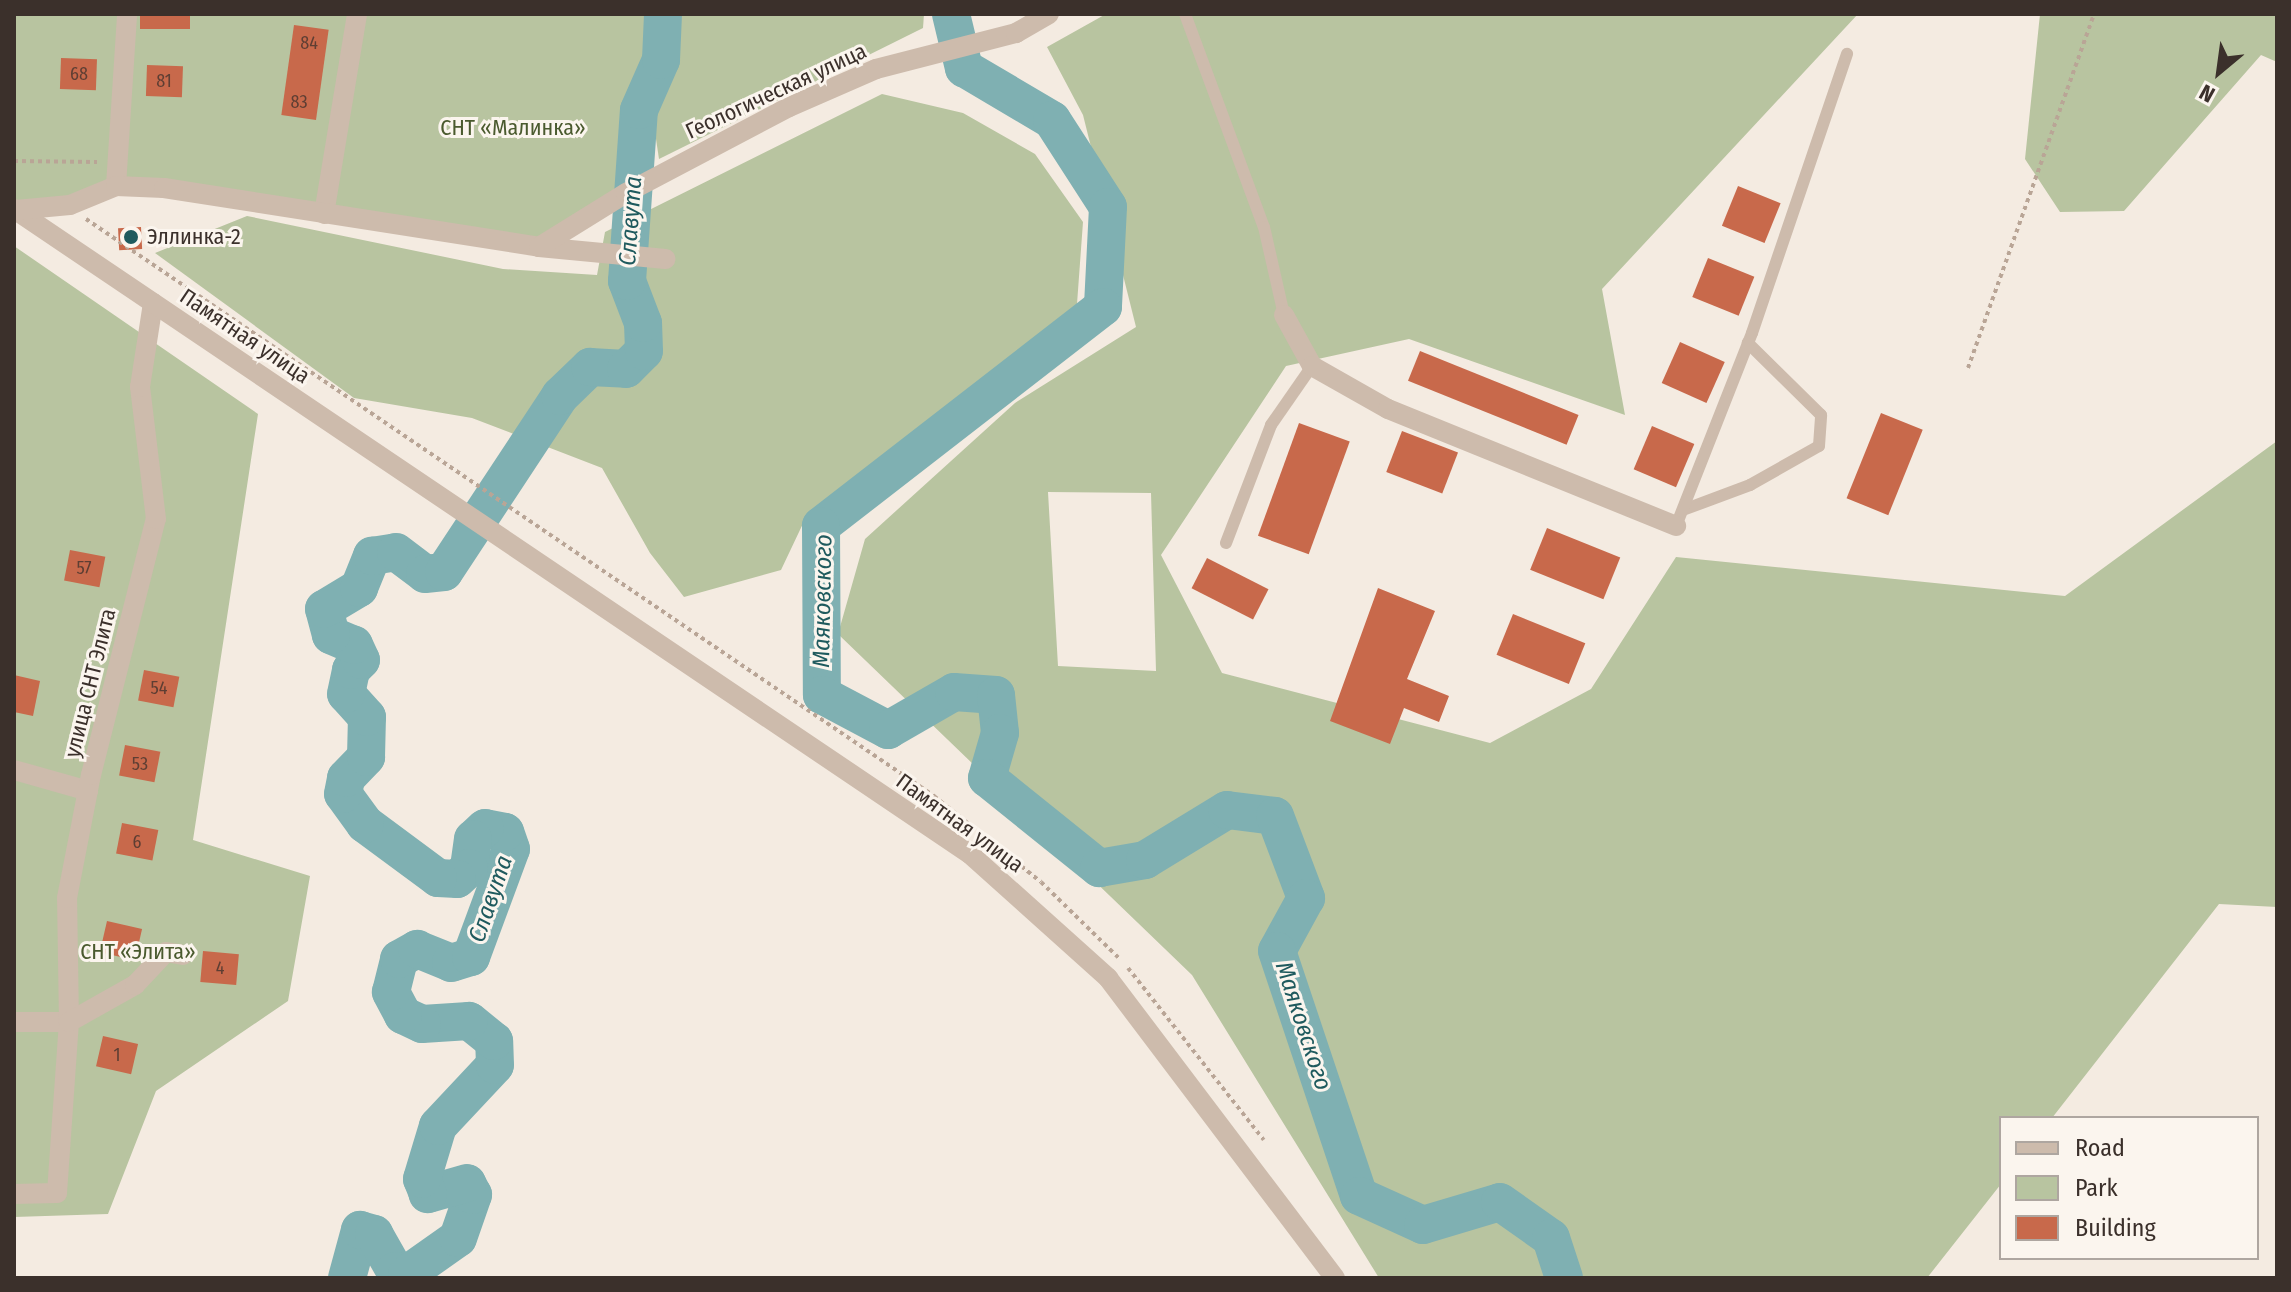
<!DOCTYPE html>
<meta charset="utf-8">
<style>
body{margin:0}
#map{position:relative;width:2291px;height:1292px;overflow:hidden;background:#f4ebe1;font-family:"Fira Sans Condensed",sans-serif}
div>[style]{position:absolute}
.green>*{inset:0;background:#b8c4a0}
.river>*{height:38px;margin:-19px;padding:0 19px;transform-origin:19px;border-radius:19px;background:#7fb0b2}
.building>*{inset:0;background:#c8694b;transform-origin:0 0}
.path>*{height:4px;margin-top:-2px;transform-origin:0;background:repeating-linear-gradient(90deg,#b9a596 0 4px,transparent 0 8px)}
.service>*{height:12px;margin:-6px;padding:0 6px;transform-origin:6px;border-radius:6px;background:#cdbbac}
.minor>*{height:20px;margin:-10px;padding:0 10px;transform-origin:10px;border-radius:10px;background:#cdbbac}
.tertiary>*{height:20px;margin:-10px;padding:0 10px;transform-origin:10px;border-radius:10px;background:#cdbbac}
.dots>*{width:22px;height:22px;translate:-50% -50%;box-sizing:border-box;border:4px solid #fbf5ee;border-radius:50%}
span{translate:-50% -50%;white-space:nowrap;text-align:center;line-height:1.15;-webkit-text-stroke:6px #fbf5ee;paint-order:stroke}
.number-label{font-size:18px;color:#5e3e33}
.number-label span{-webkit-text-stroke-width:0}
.street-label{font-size:22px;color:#3b302b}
.park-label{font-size:22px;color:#4a5a2e}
.poi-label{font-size:22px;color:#3b302b}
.left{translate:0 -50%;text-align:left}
.water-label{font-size:24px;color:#1f5a5e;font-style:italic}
.frame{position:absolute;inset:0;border:16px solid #3b302b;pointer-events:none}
.legend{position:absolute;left:1999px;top:1116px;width:260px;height:144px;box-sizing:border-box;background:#fbf5ee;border:2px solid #aea6a0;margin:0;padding:10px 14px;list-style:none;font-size:24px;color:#3b302b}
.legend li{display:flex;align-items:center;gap:16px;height:40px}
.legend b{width:40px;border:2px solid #aea6a0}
.north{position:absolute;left:2179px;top:32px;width:80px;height:80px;-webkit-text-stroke:6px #fbf5ee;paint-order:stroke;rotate:209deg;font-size:22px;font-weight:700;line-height:32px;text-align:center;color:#3b302b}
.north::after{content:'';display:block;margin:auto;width:28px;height:36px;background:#3b302b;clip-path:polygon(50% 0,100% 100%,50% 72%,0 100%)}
</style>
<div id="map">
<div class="green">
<i style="clip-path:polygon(14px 14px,663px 14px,661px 60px,626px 193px,539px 247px,164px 188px,14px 209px)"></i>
<i style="clip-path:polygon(670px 14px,924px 14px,923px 28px,659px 159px,653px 119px)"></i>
<i style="clip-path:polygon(evenodd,1106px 14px,1858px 14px,1602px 289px,1625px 415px,1409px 339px,1286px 366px,1161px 555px,1222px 673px,1490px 743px,1591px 689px,1676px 557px,2065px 596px,2277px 441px,2277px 907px,2219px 904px,2052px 1118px,2001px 1118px,2001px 1184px,1927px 1278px,1379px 1278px,1192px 975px,838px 634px,865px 539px,1015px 403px,1136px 327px,1083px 115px,1047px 47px,1106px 14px,1048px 492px,1151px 493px,1156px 671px,1058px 666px,1048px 492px)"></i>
<i style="clip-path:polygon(2040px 14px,2277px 14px,2277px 62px,2261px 55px,2124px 211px,2060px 212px,2025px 159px)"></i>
<i style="clip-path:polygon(882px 94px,963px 113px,1035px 154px,1083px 222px,1077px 304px,961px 401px,808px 513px,781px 570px,684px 597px,650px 553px,602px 468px,472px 418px,354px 398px,155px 253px,247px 216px,503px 269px,597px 275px,605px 232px)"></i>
<i style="clip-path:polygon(14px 246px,258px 414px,193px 840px,310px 876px,288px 1001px,156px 1091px,108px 1214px,14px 1217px)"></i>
</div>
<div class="river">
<i style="left:951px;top:14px;width:56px;rotate:76.5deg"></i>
<i style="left:964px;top:68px;width:102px;rotate:30.6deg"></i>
<i style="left:1052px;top:120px;width:103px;rotate:57.2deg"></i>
<i style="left:1108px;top:207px;width:100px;rotate:92.9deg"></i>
<i style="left:1103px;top:307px;width:357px;rotate:142.2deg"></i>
<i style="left:821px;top:526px;width:169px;rotate:89.7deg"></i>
<i style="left:822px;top:695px;width:75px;rotate:27.9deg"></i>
<i style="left:888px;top:730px;width:76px;rotate:-29.9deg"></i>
<i style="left:954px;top:692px;width:42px;rotate:4.1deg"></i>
<i style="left:996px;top:695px;width:38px;rotate:84deg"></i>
<i style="left:1000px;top:733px;width:47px;rotate:106.1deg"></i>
<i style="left:987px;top:778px;width:144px;rotate:38.8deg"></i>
<i style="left:1099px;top:868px;width:47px;rotate:-9.9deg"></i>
<i style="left:1145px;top:860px;width:96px;rotate:-31.4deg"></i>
<i style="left:1227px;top:810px;width:48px;rotate:7.1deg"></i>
<i style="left:1275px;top:816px;width:88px;rotate:69.3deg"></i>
<i style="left:1306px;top:898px;width:60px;rotate:118.7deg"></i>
<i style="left:1277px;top:951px;width:258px;rotate:71.5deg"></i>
<i style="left:1359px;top:1196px;width:70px;rotate:24.4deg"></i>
<i style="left:1423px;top:1225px;width:80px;rotate:-16.6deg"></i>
<i style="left:1500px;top:1202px;width:62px;rotate:35.2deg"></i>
<i style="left:1551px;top:1238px;width:42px;rotate:72deg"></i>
<i style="left:347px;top:1278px;width:50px;rotate:-74.8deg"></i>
<i style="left:360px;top:1230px;width:15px;rotate:16deg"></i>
<i style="left:374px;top:1234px;width:43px;rotate:60.4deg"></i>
<i style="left:395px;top:1271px;width:12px;rotate:14deg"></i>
<i style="left:407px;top:1274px;width:62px;rotate:-35.2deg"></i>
<i style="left:458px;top:1238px;width:46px;rotate:-70.8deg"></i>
<i style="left:473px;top:1195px;width:13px;rotate:-117deg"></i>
<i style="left:467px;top:1183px;width:41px;rotate:164.2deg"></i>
<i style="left:428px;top:1194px;width:16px;rotate:-112deg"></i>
<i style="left:422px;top:1179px;width:55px;rotate:-73.2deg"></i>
<i style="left:438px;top:1126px;width:83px;rotate:-46.9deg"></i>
<i style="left:495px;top:1065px;width:24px;rotate:-92deg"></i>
<i style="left:494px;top:1041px;width:32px;rotate:-141deg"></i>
<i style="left:469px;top:1021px;width:47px;rotate:176.3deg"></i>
<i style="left:422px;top:1024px;width:21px;rotate:-155deg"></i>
<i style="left:403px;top:1015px;width:26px;rotate:-118deg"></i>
<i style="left:391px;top:992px;width:34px;rotate:-76deg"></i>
<i style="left:399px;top:959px;width:21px;rotate:-29deg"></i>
<i style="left:417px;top:949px;width:37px;rotate:22deg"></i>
<i style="left:451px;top:963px;width:21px;rotate:-17deg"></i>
<i style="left:471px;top:957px;width:115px;rotate:-69.7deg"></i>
<i style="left:511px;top:849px;width:18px;rotate:-109deg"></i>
<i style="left:505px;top:832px;width:20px;rotate:-169deg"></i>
<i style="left:485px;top:828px;width:16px;rotate:137deg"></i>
<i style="left:473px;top:839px;width:29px;rotate:98deg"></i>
<i style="left:469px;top:868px;width:16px;rotate:137deg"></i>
<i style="left:457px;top:879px;width:19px;rotate:-177deg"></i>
<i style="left:438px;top:878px;width:91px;rotate:-143.5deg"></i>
<i style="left:365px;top:824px;width:37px;rotate:-126deg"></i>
<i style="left:343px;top:794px;width:16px;rotate:-79deg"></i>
<i style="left:346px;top:778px;width:29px;rotate:-46deg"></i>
<i style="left:366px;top:757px;width:40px;rotate:-88.6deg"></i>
<i style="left:367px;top:717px;width:31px;rotate:-132deg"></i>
<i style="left:346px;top:694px;width:25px;rotate:-78deg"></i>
<i style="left:351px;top:670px;width:14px;rotate:-45deg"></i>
<i style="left:361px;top:660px;width:17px;rotate:-115deg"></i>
<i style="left:354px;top:645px;width:25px;rotate:-157deg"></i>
<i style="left:331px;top:635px;width:27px;rotate:-105deg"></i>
<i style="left:324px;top:609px;width:41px;rotate:-31deg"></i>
<i style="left:359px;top:588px;width:35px;rotate:-68deg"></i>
<i style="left:372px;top:556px;width:24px;rotate:-9deg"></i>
<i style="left:396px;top:552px;width:36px;rotate:37deg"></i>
<i style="left:425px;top:574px;width:19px;rotate:-6deg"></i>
<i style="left:444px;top:572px;width:211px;rotate:-56.6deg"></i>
<i style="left:560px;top:396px;width:42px;rotate:-44deg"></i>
<i style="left:590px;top:367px;width:36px;rotate:3deg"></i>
<i style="left:626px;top:369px;width:25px;rotate:-45deg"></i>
<i style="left:644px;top:351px;width:28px;rotate:-92deg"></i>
<i style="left:643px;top:323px;width:45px;rotate:-110.9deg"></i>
<i style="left:627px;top:281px;width:171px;rotate:-86deg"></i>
<i style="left:639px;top:110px;width:55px;rotate:-66.3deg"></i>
<i style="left:661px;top:60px;width:46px;rotate:-87.5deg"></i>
</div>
<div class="building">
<i style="left:140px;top:14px;width:50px;height:15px"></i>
<i style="left:294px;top:25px;width:35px;height:91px;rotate:8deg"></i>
<i style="left:61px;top:58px;width:36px;height:31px;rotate:2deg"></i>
<i style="left:147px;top:65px;width:36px;height:31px;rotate:2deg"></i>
<i style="left:1738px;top:186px;width:46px;height:43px;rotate:22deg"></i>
<i style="left:141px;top:227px;width:22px;height:23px;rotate:87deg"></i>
<i style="left:1708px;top:258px;width:50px;height:42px;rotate:22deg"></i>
<i style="left:1680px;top:342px;width:49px;height:45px;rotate:24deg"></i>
<i style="left:1420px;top:351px;width:171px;height:32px;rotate:22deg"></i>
<i style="left:1881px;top:413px;width:45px;height:92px;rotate:22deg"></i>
<i style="left:1299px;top:423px;width:54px;height:120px;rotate:20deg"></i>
<i style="left:1652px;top:426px;width:46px;height:47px;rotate:23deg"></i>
<i style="left:1402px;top:431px;width:60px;height:44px;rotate:21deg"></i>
<i style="left:1547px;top:528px;width:79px;height:45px;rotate:22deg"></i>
<i style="left:70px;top:550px;width:36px;height:31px;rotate:11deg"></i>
<i style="left:1207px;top:558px;width:69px;height:34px;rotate:27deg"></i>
<i style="clip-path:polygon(1378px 588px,1435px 611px,1407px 679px,1449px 696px,1439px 722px,1404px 708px,1390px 744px,1330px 721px)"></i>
<i style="left:1513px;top:614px;width:78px;height:44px;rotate:22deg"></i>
<i style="left:144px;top:670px;width:36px;height:31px;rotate:11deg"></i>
<i style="clip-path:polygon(14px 675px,40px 681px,33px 716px,14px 712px)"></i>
<i style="left:125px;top:745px;width:36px;height:31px;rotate:11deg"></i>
<i style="left:122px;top:823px;width:37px;height:31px;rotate:11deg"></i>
<i style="left:107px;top:921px;width:36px;height:32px;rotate:13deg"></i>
<i style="left:203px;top:951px;width:36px;height:31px;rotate:5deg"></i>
<i style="left:103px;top:1036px;width:36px;height:31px;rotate:13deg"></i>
</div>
<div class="path">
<i style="left:14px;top:161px;width:83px;rotate:0.7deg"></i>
<i style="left:86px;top:219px;width:1026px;rotate:34.23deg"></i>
<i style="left:934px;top:796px;width:137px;rotate:38.8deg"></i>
<i style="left:1041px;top:882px;width:110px;rotate:44.3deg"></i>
<i style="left:1968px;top:368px;width:376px;rotate:-70.4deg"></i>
<i style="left:1128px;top:968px;width:219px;rotate:51.7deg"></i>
</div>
<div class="service">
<i style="left:1185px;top:14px;width:227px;rotate:69.7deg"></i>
<i style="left:1264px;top:227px;width:90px;rotate:77.2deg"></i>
<i style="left:1683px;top:510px;width:72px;rotate:-20.5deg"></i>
<i style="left:1750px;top:485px;width:79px;rotate:-29.5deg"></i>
<i style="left:1819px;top:446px;width:31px;rotate:-86deg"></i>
<i style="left:1821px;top:415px;width:103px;rotate:-135.4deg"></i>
<i style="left:1676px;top:526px;width:207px;rotate:-68.5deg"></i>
<i style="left:1752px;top:333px;width:295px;rotate:-71.2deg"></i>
<i style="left:1226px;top:543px;width:126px;rotate:-69.1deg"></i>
<i style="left:1271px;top:425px;width:72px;rotate:-55.2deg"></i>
</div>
<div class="minor">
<i style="left:116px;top:186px;width:172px;rotate:-86.3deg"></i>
<i style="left:324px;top:214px;width:203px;rotate:-80.6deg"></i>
<i style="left:539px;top:247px;width:127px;rotate:5.4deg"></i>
<i style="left:1284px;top:315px;width:58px;rotate:61.2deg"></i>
<i style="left:1312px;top:366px;width:87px;rotate:29.5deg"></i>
<i style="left:1388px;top:409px;width:311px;rotate:22.1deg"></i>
<i style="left:14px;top:770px;width:77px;rotate:15.8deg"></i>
<i style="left:14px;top:1022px;width:55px"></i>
<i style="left:69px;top:1022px;width:124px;rotate:-90.9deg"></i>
<i style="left:67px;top:898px;width:125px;rotate:-79deg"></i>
<i style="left:91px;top:775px;width:264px;rotate:-75.8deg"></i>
<i style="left:156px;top:519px;width:133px;rotate:-96.9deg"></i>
<i style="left:140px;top:387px;width:85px;rotate:-81.2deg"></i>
<i style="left:14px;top:1194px;width:43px;rotate:-1.3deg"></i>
<i style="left:57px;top:1193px;width:171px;rotate:-86deg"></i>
<i style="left:69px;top:1022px;width:76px;rotate:-29.3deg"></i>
<i style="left:135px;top:985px;width:45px;rotate:-46.8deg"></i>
<i style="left:166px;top:952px;width:17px;rotate:10deg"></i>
</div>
<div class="tertiary">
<i style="left:14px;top:209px;width:1153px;rotate:34.01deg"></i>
<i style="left:970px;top:854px;width:186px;rotate:41.9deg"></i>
<i style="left:1108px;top:978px;width:376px;rotate:52.9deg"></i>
<i style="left:16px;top:210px;width:54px;rotate:-5.3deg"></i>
<i style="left:70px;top:205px;width:50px;rotate:-22.4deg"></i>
<i style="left:116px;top:186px;width:48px;rotate:2.4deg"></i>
<i style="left:164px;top:188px;width:380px;rotate:8.9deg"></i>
<i style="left:539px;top:247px;width:102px;rotate:-31.8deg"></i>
<i style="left:626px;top:193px;width:184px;rotate:-27.8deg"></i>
<i style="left:789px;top:107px;width:95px;rotate:-23.6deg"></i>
<i style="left:876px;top:69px;width:145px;rotate:-14.4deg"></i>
<i style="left:1016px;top:33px;width:38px;rotate:-30deg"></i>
</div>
<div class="dots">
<i style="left:131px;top:237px;background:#1f5a5e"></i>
</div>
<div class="number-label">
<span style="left:309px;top:43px">84</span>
<span style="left:79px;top:74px">68</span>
<span style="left:164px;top:81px">81</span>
<span style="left:299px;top:102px">83</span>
<span style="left:84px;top:568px">57</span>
<span style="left:159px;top:688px">54</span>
<span style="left:140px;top:764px">53</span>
<span style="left:137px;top:842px">6</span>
<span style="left:220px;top:968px">4</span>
<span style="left:117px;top:1055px">1</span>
</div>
<div class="street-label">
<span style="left:776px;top:91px;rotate:-25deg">Геологическая улица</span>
<span style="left:245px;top:336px;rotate:34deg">Памятная улица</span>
<span style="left:90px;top:683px;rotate:-76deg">улица СНТ Элита</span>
<span style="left:960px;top:823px;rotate:36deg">Памятная улица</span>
</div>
<div class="park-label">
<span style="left:513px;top:128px">СНТ «Малинка»</span>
<span style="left:138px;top:952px">СНТ «Элита»</span>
</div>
<div class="poi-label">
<span class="left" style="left:147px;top:237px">Эллинка-2</span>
</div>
<div class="water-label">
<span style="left:631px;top:221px;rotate:-86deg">Славута</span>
<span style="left:823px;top:601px;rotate:-89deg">Маяковского</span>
<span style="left:491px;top:899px;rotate:-71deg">Славута</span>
<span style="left:1303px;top:1026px;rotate:72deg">Маяковского</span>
</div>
<div class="frame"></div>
<ul class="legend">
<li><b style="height:10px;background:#cdbbac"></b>Road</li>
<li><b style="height:22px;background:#b8c4a0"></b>Park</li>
<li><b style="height:22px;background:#c8694b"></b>Building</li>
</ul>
<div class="north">N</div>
</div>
